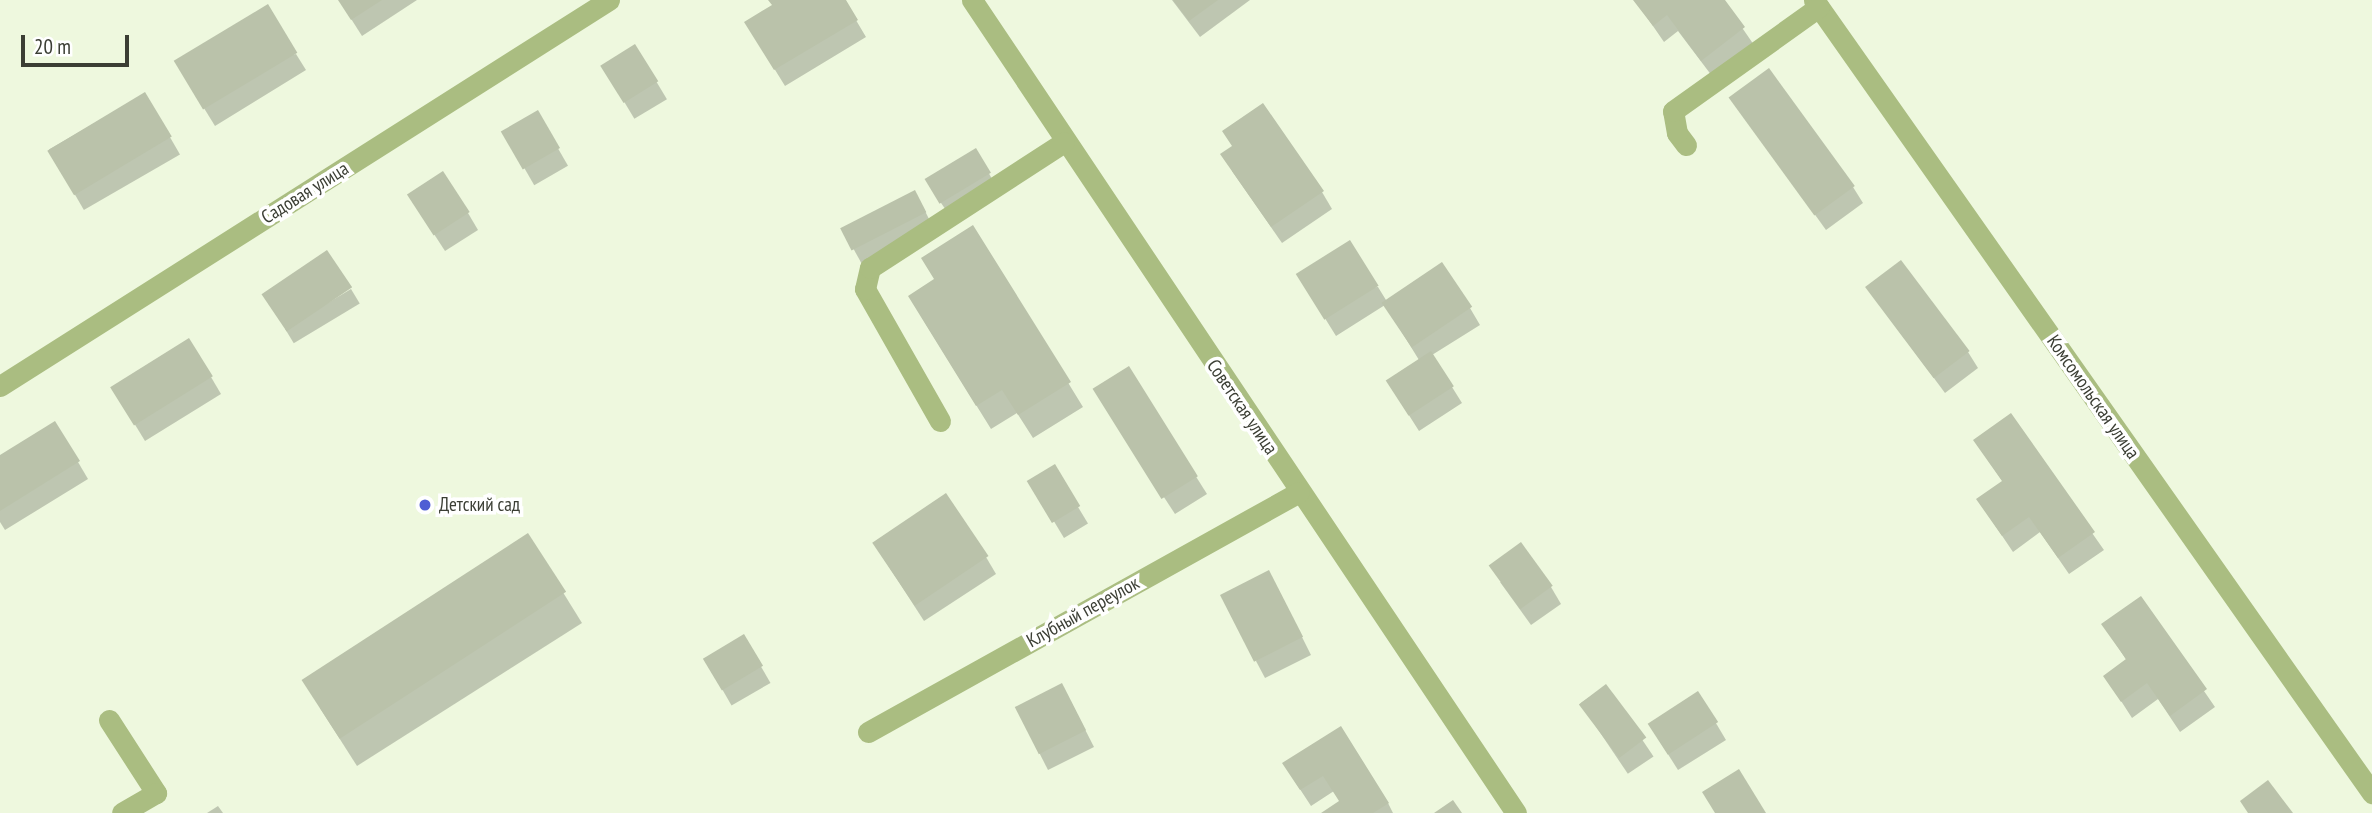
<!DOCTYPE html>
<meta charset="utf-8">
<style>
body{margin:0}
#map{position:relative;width:2372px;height:813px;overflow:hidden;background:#eef8de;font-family:"PT Sans Narrow",sans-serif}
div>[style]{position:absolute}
.shadow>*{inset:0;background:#0003;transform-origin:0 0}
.building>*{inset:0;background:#bac2aa;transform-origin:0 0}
.minor>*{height:21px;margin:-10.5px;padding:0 10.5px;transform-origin:10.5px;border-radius:10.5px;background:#aabd81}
.dots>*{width:19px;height:19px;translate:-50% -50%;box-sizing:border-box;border:4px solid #fff;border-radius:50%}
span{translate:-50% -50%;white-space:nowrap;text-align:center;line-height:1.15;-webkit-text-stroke:7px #fff;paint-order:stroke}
.street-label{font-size:19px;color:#3b3e34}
.poi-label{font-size:19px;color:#3b3e34}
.left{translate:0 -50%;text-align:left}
.scale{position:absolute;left:21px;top:35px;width:108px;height:32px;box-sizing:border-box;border:4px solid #3b3e34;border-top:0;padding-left:9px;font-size:21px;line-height:24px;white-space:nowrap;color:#3b3e34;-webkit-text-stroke:5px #fff;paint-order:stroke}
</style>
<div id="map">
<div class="shadow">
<i style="clip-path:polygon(339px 0,417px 0,362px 36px)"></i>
<i style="clip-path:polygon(770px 0,844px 0,866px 37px,785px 86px,756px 39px,774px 6px)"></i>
<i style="clip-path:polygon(1172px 0,1250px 0,1200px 37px)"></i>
<i style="clip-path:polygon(1635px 0,1723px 0,1754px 45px,1712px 76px,1678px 31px,1664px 42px)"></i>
<i style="left:635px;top:46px;width:62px;height:38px;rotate:59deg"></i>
<i style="clip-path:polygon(296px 54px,306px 70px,215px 126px,186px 79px)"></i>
<i style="left:145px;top:94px;width:70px;height:111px;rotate:60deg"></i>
<i style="clip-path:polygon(1731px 98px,1853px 187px,1863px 203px,1826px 230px)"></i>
<i style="left:537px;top:112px;width:62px;height:39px;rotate:60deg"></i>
<i style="clip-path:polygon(1234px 147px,1322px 192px,1332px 209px,1282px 243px,1232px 171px)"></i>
<i style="clip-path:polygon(976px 151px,999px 191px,952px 219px,937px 197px)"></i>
<i style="clip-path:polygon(924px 209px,934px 229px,863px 266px,843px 230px)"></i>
<i style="clip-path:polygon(419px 211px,468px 213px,478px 230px,445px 251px)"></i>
<i style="clip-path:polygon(973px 228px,1083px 407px,1033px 438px,1017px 413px,991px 429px,924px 321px,936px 280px)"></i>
<i style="clip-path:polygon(1378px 287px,1386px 300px,1470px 308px,1480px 325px,1432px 355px,1462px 403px,1419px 431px,1398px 398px,1419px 360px,1385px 305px,1336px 336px,1308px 291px)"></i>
<i style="clip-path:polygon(1867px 288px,1968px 352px,1978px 368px,1945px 393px)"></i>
<i style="left:351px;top:289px;width:17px;height:77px;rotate:59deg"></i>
<i style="clip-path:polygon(1128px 369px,1207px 494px,1175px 514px,1105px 407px)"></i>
<i style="clip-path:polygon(211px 377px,221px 394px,145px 441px,123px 405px)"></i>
<i style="clip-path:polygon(2010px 416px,2104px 550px,2069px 574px,2040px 532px,2013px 552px,1978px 500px,2003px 482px,1975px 441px)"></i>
<i style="clip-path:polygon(0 457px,78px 462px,88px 479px,5px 530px,0 522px)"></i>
<i style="left:1054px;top:467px;width:66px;height:28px;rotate:59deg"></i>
<i style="clip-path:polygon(528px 536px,582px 623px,357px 766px,320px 708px)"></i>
<i style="clip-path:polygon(986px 557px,996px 574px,924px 621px,884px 559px)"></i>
<i style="clip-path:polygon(1500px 582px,1551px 587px,1561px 604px,1531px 625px)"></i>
<i style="clip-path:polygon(1278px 589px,1311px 655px,1265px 678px,1256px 661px)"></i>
<i style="clip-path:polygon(2140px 598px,2215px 707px,2180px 732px,2158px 699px,2132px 718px,2105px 676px,2127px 661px,2103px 624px)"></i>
<i style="left:744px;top:637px;width:53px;height:45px;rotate:60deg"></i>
<i style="left:1606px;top:686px;width:85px;height:31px;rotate:56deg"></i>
<i style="clip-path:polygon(1698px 693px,1726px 740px,1678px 770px,1659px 740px)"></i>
<i style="clip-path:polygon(1071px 702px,1094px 747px,1048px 770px,1016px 707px)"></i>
<i style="clip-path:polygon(1340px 728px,1388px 803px,1393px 813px,1324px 813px,1341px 802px,1334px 791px,1311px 806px,1294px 780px)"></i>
<i style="clip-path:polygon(218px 806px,223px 813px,207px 813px)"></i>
</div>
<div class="building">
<i style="clip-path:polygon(338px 0,382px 0,351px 20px)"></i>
<i style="clip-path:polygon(768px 0,846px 0,858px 20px,774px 70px,744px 22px,772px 5px)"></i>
<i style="clip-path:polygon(1173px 0,1218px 0,1189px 21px)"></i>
<i style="clip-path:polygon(1633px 0,1725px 0,1745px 27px,1701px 61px,1667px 15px,1653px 26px)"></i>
<i style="left:268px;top:4px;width:57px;height:110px;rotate:59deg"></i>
<i style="left:635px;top:44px;width:44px;height:41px;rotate:58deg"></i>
<i style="left:1769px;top:68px;width:146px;height:50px;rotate:54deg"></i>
<i style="left:145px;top:92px;width:52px;height:114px;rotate:59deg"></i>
<i style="clip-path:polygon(1263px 103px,1324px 191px,1271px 227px,1220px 154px,1232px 146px,1222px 131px)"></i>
<i style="left:538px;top:110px;width:44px;height:43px;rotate:60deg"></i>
<i style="left:976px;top:148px;width:29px;height:60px;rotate:59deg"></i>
<i style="left:443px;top:171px;width:49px;height:43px;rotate:57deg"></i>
<i style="left:915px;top:190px;width:25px;height:84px;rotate:63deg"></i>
<i style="clip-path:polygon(973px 225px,1071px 382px,1018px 415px,1002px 390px,976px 406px,908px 296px,934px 279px,921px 258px)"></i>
<i style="left:1350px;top:240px;width:54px;height:64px;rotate:58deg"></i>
<i style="left:327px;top:250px;width:45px;height:79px;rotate:56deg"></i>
<i style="left:1901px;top:260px;width:114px;height:45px;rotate:53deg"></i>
<i style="left:1442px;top:262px;width:54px;height:73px;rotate:56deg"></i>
<i style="left:189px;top:338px;width:45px;height:93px;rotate:58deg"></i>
<i style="left:1431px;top:351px;width:42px;height:54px;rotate:57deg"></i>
<i style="left:1129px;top:366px;width:130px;height:43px;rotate:58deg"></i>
<i style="clip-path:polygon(2011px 413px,2095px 532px,2058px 558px,2029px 517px,2002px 536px,1976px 499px,2002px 481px,1973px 440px)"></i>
<i style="clip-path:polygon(55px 421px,80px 461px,0 511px,0 455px)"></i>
<i style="left:1055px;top:464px;width:49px;height:33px;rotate:59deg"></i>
<i style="left:946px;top:493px;width:76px;height:89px;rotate:56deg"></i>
<i style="left:528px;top:533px;width:70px;height:270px;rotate:57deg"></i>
<i style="left:1521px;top:542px;width:54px;height:40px;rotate:54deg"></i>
<i style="left:1269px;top:570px;width:75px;height:55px;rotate:63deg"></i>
<i style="clip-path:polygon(2141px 596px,2207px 689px,2170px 716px,2147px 683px,2121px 702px,2103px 676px,2126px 659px,2101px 624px)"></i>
<i style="left:744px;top:634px;width:37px;height:48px;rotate:59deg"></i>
<i style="left:1062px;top:683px;width:53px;height:53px;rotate:63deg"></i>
<i style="left:1606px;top:684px;width:67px;height:34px;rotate:53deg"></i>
<i style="left:1698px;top:691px;width:37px;height:60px;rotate:57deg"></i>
<i style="clip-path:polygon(1341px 726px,1389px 803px,1373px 813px,1321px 813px,1339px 801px,1323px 776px,1300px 790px,1282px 763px)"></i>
<i style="clip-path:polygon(1739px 769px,1766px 813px,1715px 813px,1702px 792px)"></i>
<i style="clip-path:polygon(2268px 780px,2293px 813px,2248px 813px,2240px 801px)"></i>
<i style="clip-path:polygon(1453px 800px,1462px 813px,1434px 813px)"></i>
</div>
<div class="minor">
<i style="left:972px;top:0;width:978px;rotate:56.21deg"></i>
<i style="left:1814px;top:0;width:970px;rotate:54.87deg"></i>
<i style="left:1686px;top:145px;width:15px;rotate:-127deg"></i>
<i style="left:1677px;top:133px;width:22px;rotate:-100deg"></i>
<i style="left:1673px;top:111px;width:179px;rotate:-35.5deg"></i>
<i style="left:0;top:386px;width:721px;rotate:-32.37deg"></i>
<i style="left:940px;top:421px;width:152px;rotate:-119.6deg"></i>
<i style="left:865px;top:289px;width:22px;rotate:-77deg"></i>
<i style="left:870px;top:268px;width:231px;rotate:-33deg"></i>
<i style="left:109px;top:720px;width:87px;rotate:57.2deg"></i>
<i style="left:156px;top:793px;width:39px;rotate:150deg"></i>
<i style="left:868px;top:732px;width:493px;rotate:-29.1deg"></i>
</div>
<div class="dots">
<i style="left:425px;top:505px;background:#4f5ed4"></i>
</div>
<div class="street-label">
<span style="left:305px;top:193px;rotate:-32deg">Садовая улица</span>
<span style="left:2093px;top:397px;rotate:55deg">Комсомольская улица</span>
<span style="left:1242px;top:407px;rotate:56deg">Советская улица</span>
<span style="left:1083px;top:612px;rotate:-29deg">Клубный переулок</span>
</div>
<div class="poi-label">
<span class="left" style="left:439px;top:505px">Детский сад</span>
</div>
<div class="scale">20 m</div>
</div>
